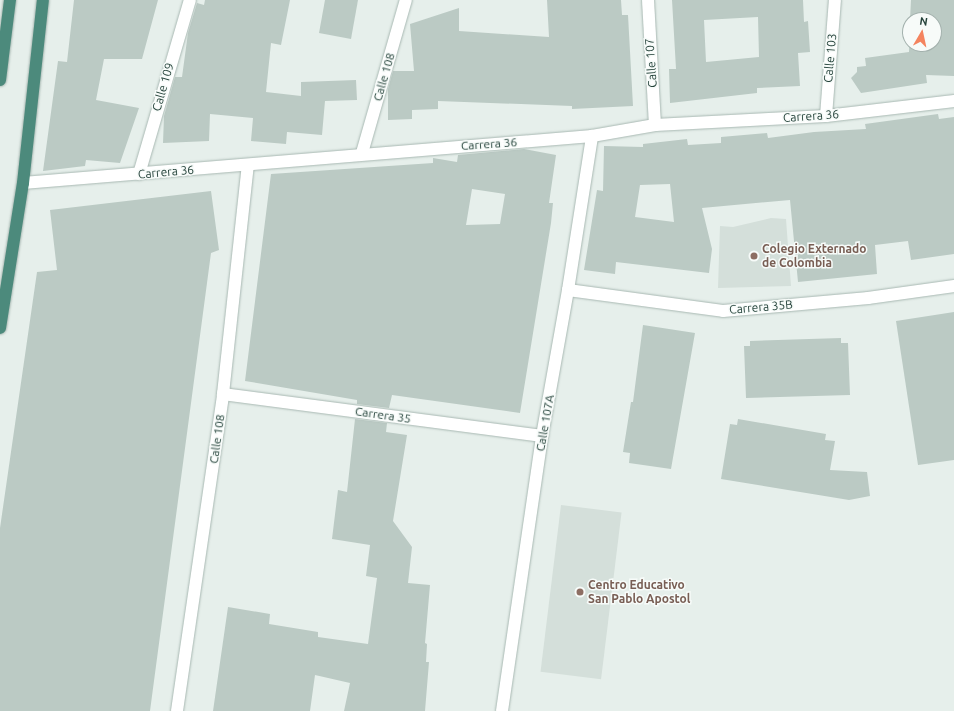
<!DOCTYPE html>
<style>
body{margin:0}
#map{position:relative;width:954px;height:711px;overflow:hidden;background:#e6efeb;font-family:Ubuntu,sans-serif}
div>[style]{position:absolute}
.built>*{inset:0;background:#d4dfda;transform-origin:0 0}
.building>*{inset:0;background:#bbcac4}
.roads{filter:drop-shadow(0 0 1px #a8b8b2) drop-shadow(0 0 1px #a8b8b2)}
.minor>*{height:12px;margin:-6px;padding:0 6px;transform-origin:6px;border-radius:6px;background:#fff}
.trunk>*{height:12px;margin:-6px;padding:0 6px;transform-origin:6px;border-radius:6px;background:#4c8a7c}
.dots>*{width:11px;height:11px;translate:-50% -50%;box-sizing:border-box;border:2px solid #f7fbf9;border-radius:50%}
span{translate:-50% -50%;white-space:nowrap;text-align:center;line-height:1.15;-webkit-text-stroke:3px #f7fbf9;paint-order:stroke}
.street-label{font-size:12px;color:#24423a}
.education-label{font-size:12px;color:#785e54;font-weight:700}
.left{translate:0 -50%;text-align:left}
.north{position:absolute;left:902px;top:12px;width:40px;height:40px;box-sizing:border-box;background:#f7fbf9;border:1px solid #a3b1ad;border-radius:50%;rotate:9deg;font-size:11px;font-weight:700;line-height:16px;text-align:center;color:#24423a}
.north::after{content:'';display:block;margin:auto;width:14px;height:18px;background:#f4845f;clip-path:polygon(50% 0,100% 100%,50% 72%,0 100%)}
</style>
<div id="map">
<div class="built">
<i style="clip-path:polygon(771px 218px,786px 219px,791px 286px,718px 288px,720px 226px,733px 227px)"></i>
<i style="left:561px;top:505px;width:61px;height:168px;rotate:7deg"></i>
</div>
<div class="building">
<i style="clip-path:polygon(74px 0,158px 0,142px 59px,104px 59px,96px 100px,139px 108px,120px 163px,86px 160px,85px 166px,43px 171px,58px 61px,67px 62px)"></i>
<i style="clip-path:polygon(205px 0,290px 0,281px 45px,271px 43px,266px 92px,301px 96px,301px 82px,356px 80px,357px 100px,325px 101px,322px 135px,287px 132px,286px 144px,251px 141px,253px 118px,210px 114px,209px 141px,163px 143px,164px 116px,175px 77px,182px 77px,188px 33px,197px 3px,204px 5px)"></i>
<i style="clip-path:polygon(325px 0,358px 0,351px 39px,319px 33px)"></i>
<i style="clip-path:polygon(547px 0,621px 0,622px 15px,628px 15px,633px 106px,572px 109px,572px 106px,438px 101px,438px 109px,412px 110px,412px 119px,388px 120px,388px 89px,393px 71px,414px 71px,410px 24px,459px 8px,459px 31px,549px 37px)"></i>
<i style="clip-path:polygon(evenodd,672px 0,803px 0,804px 22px,808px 21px,810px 52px,798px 53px,800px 86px,757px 88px,757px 93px,670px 103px,669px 69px,676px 69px,672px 0,758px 17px,759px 57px,706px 62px,704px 20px,758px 17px)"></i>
<i style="clip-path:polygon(911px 0,954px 0,954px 76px,926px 75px,927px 83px,861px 93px,851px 78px,857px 72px,857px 67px,866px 66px,865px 58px,909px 52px,910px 23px,910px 44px,934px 44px,934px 20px,910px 20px)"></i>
<i style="clip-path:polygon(evenodd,938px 114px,939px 119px,954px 117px,954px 254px,911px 260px,908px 241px,875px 245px,877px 274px,798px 282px,790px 200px,702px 208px,712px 249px,709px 273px,616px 262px,615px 274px,584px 270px,597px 190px,603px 191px,604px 146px,643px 147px,643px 144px,687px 139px,688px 145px,721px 143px,721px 137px,767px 133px,768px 138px,814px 132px,866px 129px,865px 124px,938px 114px,670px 184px,674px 222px,635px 217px,640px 185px,670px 184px)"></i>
<i style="clip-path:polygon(evenodd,524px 149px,556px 155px,549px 203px,553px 203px,551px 223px,520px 413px,392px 395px,389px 408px,357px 404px,357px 400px,245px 381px,271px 174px,433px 163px,433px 158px,457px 162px,458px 155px,524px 149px,472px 189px,505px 194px,500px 224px,466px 225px,472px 189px)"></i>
<i style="clip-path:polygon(211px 191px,219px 250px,211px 253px,150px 711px,0 711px,0 528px,37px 272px,57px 270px,50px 210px)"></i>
<i style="clip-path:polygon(954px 312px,954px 460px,918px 465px,896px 321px)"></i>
<i style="clip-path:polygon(643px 325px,695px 333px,671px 469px,629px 463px,630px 453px,623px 452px,631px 402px,633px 402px)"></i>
<i style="clip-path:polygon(841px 338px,841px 343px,848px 343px,850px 395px,746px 398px,744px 346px,750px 346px,750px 341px)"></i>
<i style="clip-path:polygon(355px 419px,387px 423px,386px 432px,407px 435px,393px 521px,412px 547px,408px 583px,430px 585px,425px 643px,427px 644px,426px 662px,429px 662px,425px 711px,344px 711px,350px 683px,315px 675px,310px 711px,213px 711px,228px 607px,270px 614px,269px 624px,318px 632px,318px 637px,368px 644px,377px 578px,366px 576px,370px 545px,332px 539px,338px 490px,347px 492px)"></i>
<i style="clip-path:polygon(738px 419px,826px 434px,825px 440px,835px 441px,830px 470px,867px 472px,870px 496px,849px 500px,721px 479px,730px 424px,737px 425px)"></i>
</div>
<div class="roads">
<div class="minor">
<i style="left:648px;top:0;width:125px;rotate:86.8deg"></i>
<i style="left:826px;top:116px;width:116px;rotate:-85.6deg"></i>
<i style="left:362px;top:153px;width:159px;rotate:-74deg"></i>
<i style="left:139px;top:174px;width:181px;rotate:-73.7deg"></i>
<i style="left:23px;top:183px;width:571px;rotate:-4.72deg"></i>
<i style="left:592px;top:136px;width:64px;rotate:-9.9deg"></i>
<i style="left:655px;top:125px;width:171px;rotate:-3deg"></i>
<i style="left:826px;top:116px;width:129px;rotate:-6.7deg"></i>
<i style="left:568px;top:290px;width:156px;rotate:7.7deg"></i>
<i style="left:723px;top:311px;width:146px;rotate:-5.1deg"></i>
<i style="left:868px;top:298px;width:87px;rotate:-7.9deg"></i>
<i style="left:223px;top:394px;width:322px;rotate:7.5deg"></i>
<i style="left:177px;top:711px;width:320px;rotate:-81.7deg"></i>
<i style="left:223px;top:394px;width:230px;rotate:-83.8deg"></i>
<i style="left:502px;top:711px;width:278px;rotate:-81.7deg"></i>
<i style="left:542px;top:436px;width:148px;rotate:-79.9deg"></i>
<i style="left:568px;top:290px;width:156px;rotate:-81.1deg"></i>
</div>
<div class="trunk">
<i style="left:0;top:80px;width:81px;rotate:-82.9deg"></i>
<i style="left:0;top:328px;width:147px;rotate:-81deg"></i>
<i style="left:23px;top:183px;width:184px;rotate:-83.8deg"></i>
</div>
</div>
<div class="dots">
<i style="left:754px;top:256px;background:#8d6e63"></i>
<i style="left:580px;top:592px;background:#8d6e63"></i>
</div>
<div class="street-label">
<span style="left:830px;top:58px;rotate:-85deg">Calle 103</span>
<span style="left:651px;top:63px;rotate:-94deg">Calle 107</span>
<span style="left:384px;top:77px;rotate:-74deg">Calle 108</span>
<span style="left:163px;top:87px;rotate:-74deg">Calle 109</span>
<span style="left:811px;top:116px;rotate:-4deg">Carrera 36</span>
<span style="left:489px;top:144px;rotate:-4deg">Carrera 36</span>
<span style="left:166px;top:172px;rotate:-5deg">Carrera 36</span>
<span style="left:761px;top:307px;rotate:-5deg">Carrera 35B</span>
<span style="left:383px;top:415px;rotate:8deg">Carrera 35</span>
<span style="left:545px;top:423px;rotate:-80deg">Calle 107A</span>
<span style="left:217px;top:439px;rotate:-82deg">Calle 108</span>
</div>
<div class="education-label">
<span class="left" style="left:762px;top:256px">Colegio Externado<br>de Colombia</span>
<span class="left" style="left:588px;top:592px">Centro Educativo<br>San Pablo Apostol</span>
</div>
<div class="north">N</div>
</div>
